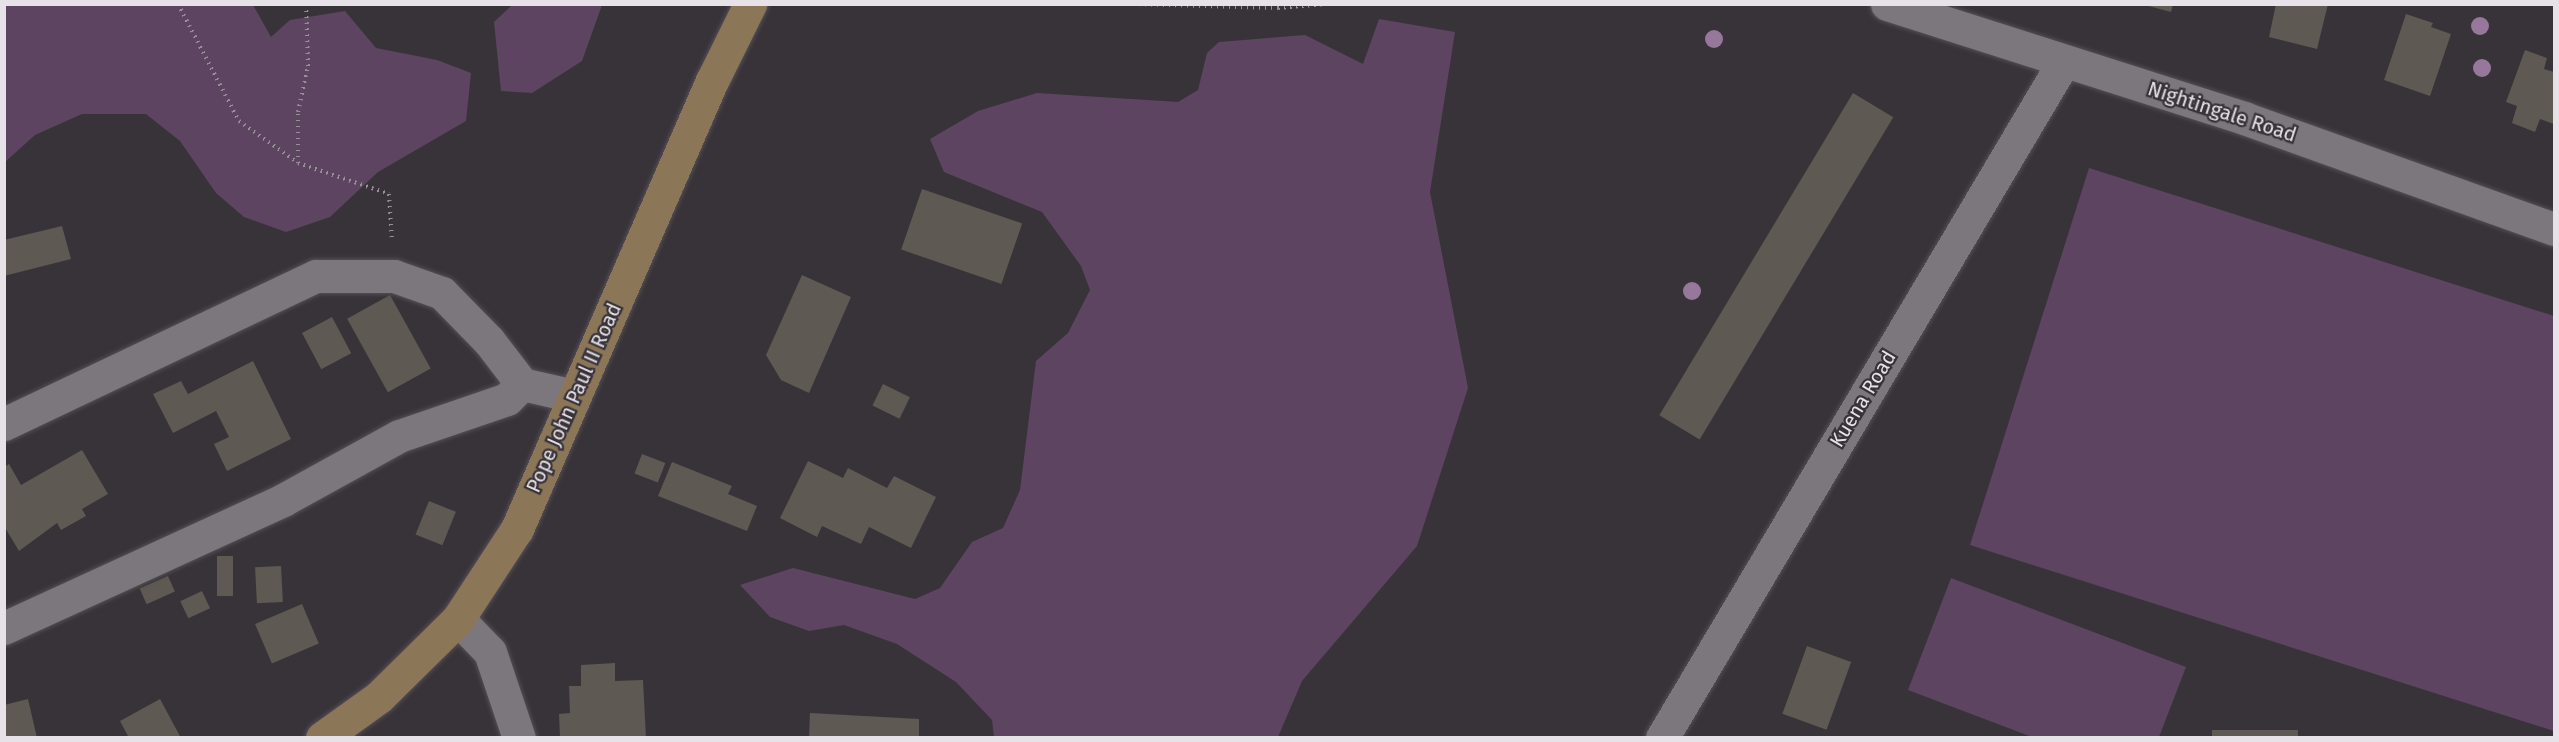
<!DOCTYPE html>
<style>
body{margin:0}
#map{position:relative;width:2559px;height:742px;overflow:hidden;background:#383339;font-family:"Fira Sans",sans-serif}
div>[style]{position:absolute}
.green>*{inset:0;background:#5d4461}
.building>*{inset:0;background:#5e5952;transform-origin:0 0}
.path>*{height:4px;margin-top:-2px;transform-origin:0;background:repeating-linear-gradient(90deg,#959196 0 1.5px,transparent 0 6px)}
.roads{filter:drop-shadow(0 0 2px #534f54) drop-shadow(0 0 2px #534f54)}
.minor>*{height:33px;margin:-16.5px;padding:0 16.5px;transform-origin:16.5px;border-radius:16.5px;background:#7c767d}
.secondary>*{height:33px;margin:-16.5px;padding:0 16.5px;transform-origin:16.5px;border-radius:16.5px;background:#8b7758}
.trees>*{width:18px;height:18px;margin:-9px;border-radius:50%;background:#96789b}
span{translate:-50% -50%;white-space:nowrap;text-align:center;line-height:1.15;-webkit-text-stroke:4.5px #383339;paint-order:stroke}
.street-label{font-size:20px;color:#e6e2e7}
.frame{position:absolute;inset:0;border:6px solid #e6e2e7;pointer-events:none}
</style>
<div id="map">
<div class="green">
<i style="clip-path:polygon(5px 4px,253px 5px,271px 37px,290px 20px,345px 11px,376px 48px,437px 60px,471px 73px,466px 121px,378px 172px,330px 217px,286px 232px,244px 217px,216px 193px,180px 141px,146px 114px,82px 114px,35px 135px,5px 162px)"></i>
<i style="clip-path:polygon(512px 5px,512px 4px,602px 5px,582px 61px,532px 93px,501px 91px,494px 22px)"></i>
<i style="clip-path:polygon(1379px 19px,1455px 32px,1430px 192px,1468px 388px,1417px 546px,1302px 681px,1278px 737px,994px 737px,992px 720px,956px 682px,897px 644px,844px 625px,809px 631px,770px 617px,740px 585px,793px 568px,915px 599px,940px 588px,972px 542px,1003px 528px,1020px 490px,1036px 361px,1068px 333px,1090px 290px,1081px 266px,1042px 212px,944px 172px,930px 139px,978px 111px,1037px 93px,1178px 102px,1198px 90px,1207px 53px,1219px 42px,1305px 35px,1363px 64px)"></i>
<i style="clip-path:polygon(2089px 168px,2554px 316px,2554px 731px,1970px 545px)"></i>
<i style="clip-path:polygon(1951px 578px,2186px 667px,2159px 737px,2032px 737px,1908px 690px)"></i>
</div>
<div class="building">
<i style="clip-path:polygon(2141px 4px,2173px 4px,2171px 12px)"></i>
<i style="clip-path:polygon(2276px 4px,2328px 4px,2317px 49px,2269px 37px)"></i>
<i style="clip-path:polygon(2406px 14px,2433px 23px,2431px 27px,2451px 34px,2430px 96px,2384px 80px)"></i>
<i style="clip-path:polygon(2525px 50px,2547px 58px,2544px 69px,2554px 72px,2554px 124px,2540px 119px,2535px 132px,2512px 123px,2517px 106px,2506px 102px)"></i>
<i style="left:1853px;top:93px;width:47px;height:376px;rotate:31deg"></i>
<i style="left:922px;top:189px;width:106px;height:64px;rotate:19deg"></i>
<i style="clip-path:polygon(62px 226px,71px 259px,4px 276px,4px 240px)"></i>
<i style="clip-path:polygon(802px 275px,851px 297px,809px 393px,781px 380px,766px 355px)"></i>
<i style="left:390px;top:295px;width:84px;height:49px;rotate:61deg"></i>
<i style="left:332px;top:317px;width:41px;height:34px;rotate:62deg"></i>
<i style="clip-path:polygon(253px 361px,291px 439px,227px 471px,214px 444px,229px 437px,216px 411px,173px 433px,153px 394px,181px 381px,188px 394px)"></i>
<i style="left:883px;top:384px;width:30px;height:24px;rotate:26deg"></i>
<i style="clip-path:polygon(82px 450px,108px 494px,82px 509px,86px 516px,61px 530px,57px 523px,19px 551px,4px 526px,4px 467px,9px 464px,21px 485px)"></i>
<i style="left:642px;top:454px;width:25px;height:21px;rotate:21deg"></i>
<i style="clip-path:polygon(808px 461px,843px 478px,848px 468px,887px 488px,894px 476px,936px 497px,911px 548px,869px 527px,861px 544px,822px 526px,817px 537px,780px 518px)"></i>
<i style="clip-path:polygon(672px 462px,732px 486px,728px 494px,757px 506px,747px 531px,658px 496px)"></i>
<i style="left:429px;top:501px;width:29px;height:36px;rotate:22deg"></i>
<i style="left:217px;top:556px;width:16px;height:40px"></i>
<i style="left:281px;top:566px;width:36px;height:26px;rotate:87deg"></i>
<i style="left:168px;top:576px;width:17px;height:31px;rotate:66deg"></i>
<i style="left:202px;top:591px;width:19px;height:24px;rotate:65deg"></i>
<i style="left:302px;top:604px;width:43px;height:51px;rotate:67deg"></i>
<i style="left:1807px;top:646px;width:47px;height:72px;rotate:20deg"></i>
<i style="clip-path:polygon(615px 663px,615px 681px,643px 680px,646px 738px,560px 738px,559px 714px,570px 713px,569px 686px,581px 686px,581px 665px)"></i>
<i style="clip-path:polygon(28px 699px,37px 738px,4px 738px,4px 705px)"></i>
<i style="clip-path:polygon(160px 699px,181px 738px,129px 738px,120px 721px)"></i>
<i style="clip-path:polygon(810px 713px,919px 719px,919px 738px,809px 738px)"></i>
<i style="left:2212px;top:730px;width:86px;height:8px"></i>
</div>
<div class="path">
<i style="left:178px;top:4px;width:132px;rotate:62.5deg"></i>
<i style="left:239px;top:121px;width:72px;rotate:35.4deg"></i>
<i style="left:298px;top:163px;width:96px;rotate:18.8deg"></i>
<i style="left:389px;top:194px;width:45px;rotate:86.2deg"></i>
<i style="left:1133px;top:4px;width:145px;rotate:1.6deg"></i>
<i style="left:1278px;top:8px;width:48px;rotate:-4.8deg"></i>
<i style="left:298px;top:163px;width:51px;rotate:-90deg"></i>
<i style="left:298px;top:112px;width:47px;rotate:-77.7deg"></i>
<i style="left:308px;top:66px;width:62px;rotate:-91.8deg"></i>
</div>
<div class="roads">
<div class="minor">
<i style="left:1887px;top:4px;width:375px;rotate:17.7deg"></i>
<i style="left:2244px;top:118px;width:329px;rotate:19.7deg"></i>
<i style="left:4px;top:424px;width:345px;rotate:-25.4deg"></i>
<i style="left:316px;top:276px;width:78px"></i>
<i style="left:394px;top:276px;width:51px;rotate:19.5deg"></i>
<i style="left:442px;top:293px;width:67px;rotate:45.6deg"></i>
<i style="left:489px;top:341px;width:54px;rotate:52.5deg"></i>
<i style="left:458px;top:619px;width:46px;rotate:45.9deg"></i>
<i style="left:490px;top:652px;width:91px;rotate:71.4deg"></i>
<i style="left:4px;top:628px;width:307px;rotate:-24.6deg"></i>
<i style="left:283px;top:500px;width:132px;rotate:-28.9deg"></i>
<i style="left:399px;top:436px;width:114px;rotate:-18.9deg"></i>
<i style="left:507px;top:399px;width:21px;rotate:-45deg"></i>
<i style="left:522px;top:384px;width:53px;rotate:13deg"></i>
<i style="left:1662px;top:738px;width:787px;rotate:-59.3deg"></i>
</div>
<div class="secondary">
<i style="left:322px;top:738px;width:70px;rotate:-35.7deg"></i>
<i style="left:379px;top:697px;width:111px;rotate:-44.6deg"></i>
<i style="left:458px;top:619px;width:108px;rotate:-56.8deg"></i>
<i style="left:517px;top:529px;width:491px;rotate:-66.5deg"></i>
<i style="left:713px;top:79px;width:84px;rotate:-63.7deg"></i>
</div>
</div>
<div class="trees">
<i style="left:2480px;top:26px"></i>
<i style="left:1714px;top:39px"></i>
<i style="left:2482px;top:68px"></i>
<i style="left:1692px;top:291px"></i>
</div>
<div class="street-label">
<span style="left:2222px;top:112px;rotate:18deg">Nightingale Road</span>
<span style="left:574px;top:398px;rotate:-66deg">Pope John Paul II Road</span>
<span style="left:1863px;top:399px;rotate:-59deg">Kuena Road</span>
</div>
<div class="frame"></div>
</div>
